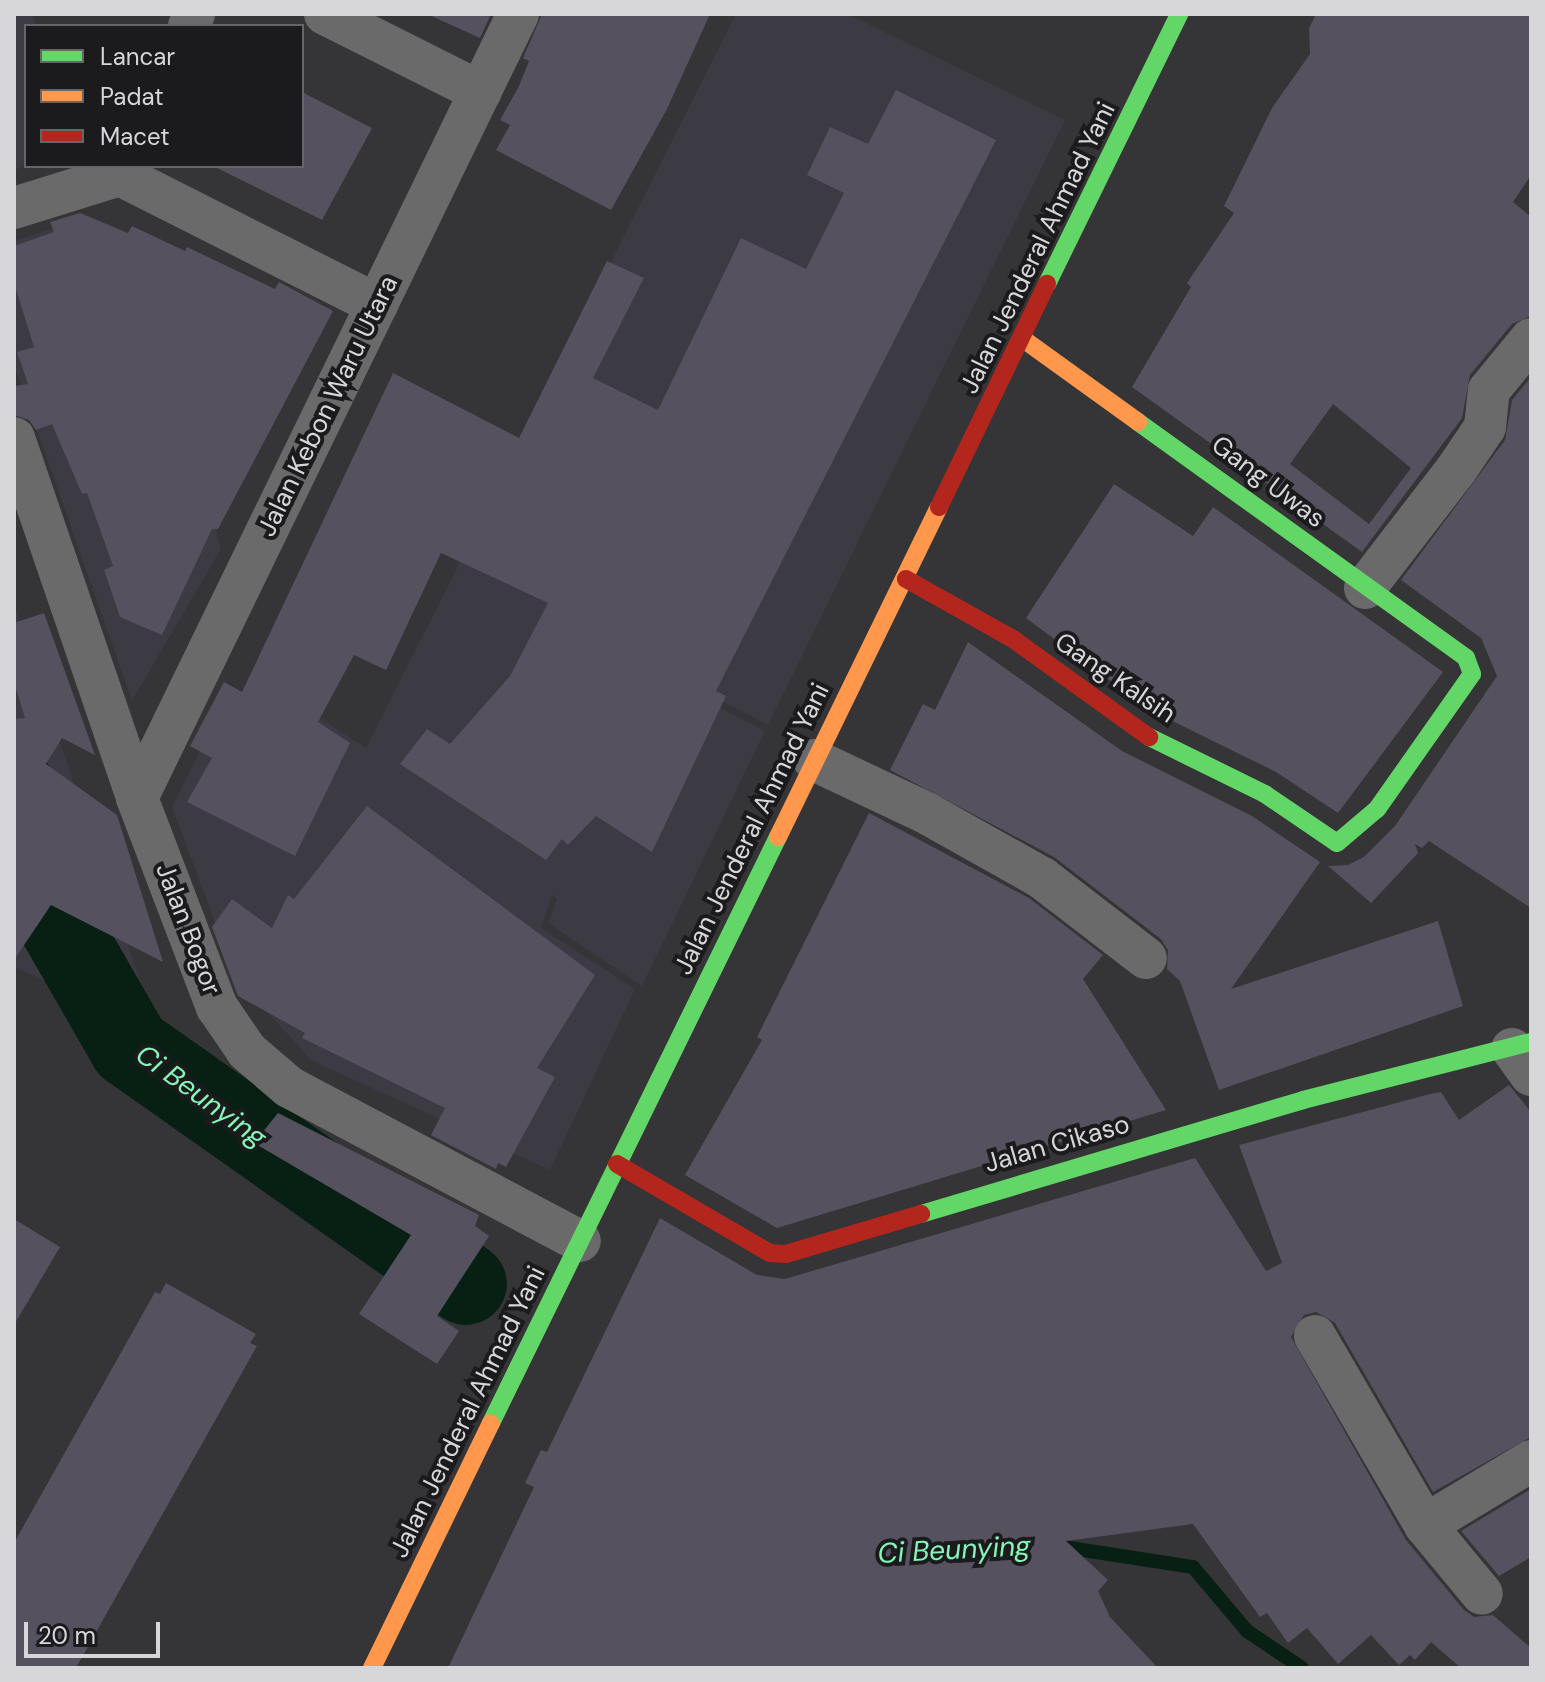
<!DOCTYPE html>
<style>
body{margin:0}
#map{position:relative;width:1545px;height:1682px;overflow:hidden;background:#353436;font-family:"DM Sans",sans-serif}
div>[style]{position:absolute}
.built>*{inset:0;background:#3c3a43}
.stream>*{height:14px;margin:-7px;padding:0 7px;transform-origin:7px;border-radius:7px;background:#082014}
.river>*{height:82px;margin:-41px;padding:0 41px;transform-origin:41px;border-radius:41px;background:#082014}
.building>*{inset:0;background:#55515f}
.street>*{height:42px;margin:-21px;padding:0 21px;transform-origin:21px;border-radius:21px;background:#6a6a6a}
.fast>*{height:18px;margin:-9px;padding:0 9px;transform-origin:9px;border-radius:9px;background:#63d668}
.slow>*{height:18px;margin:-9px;padding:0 9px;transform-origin:9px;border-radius:9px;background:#ff974d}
.jam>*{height:18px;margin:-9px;padding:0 9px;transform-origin:9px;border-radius:9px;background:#b3261e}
span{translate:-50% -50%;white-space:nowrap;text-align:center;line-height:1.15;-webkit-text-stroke:8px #1b1b1d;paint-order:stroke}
.street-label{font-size:26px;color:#d7d7d9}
.water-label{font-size:28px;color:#84f7b8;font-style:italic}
.frame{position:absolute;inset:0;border:16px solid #d7d7d9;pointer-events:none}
.legend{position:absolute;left:24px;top:24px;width:280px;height:144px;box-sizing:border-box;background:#1b1b1d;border:2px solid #666668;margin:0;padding:10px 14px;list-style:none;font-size:24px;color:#d7d7d9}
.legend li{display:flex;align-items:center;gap:16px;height:40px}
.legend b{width:40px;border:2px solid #666668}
.scale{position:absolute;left:24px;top:1622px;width:136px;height:36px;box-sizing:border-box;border:4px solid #d7d7d9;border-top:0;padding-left:10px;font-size:24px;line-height:28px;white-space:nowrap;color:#d7d7d9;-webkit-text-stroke:6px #1b1b1d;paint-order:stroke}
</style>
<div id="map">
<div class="built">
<i style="clip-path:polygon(14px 14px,32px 14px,36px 26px,26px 26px,26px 166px,14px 170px)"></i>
<i style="clip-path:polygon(736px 14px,848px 14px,1065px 120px,768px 725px,625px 651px,627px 659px,765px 731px,642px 986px,548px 923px,557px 899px,552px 895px,541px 928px,635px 989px,550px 1170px,311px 1060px,235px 976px,172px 807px,223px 705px,270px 686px,366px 748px)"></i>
<i style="clip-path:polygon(81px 219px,181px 394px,221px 549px,132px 701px,14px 365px,14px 241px)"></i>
<i style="clip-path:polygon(14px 604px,156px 1029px,14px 967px)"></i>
</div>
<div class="stream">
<i style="left:1057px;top:1546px;width:138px;rotate:8.8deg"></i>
<i style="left:1193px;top:1567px;width:84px;rotate:49.8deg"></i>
<i style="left:1247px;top:1631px;width:66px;rotate:33.9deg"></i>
</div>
<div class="river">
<i style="left:14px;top:787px;width:126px;rotate:73.4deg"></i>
<i style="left:50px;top:908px;width:160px;rotate:60.1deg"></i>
<i style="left:130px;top:1047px;width:411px;rotate:35.2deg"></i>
</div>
<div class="building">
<i style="clip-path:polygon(427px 14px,491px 14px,480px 38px)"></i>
<i style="clip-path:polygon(542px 14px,710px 14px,667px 109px,611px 210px,496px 150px,510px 125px,500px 120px,519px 86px,529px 61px,523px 58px)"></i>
<i style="clip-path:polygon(evenodd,1316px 14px,1531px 14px,1531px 175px,1513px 202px,1531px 217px,1531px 316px,1512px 324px,1470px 375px,1462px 418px,1362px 552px,1132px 387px,1191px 287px,1187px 283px,1234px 213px,1224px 206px,1272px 108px,1310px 54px,1309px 28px,1316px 14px,1333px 404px,1411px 468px,1369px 524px,1290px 464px,1333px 404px)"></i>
<i style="clip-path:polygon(896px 90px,996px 140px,716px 691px,726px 696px,652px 852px,596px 816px,568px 845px,562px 839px,546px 860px,400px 764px,427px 729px,450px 744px,510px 676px,548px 603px,441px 553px,386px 670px,354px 655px,318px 722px,350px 743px,295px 856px,187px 802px,212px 758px,190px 746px,224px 682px,242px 692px,393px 373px,519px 438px,607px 261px,644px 278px,593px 378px,658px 410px,741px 238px,806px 269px,844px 193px,807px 175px,830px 127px,868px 144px)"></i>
<i style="clip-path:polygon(302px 92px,372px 128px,322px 220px,213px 166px,302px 166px)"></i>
<i style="clip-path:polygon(80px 213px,128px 233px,132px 226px,185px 251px,187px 247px,275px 289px,279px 282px,333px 311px,218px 529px,212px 529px,162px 635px,120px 617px,104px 570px,113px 566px,87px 493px,82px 494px,52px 424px,36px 430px,29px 420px,14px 415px,14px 386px,28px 384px,17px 352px,34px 347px,14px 283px,14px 246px,54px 232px,50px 222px)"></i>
<i style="clip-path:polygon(1531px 377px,1531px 908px,1429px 841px,1422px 848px,1415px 844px,1418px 853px,1371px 903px,1328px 866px,1348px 865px,1364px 857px,1395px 826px,1497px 676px,1481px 638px,1401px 580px,1505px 440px,1512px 400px)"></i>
<i style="clip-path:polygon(1114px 484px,1193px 536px,1213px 507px,1443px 672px,1338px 813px,1276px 772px,1150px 710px,1026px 618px)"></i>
<i style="clip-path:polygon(44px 613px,95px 755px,62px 738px,46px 764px,117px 815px,163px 962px,51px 905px,14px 960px,14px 719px,25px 718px,14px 682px,14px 623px)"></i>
<i style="clip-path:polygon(968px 642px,1122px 751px,1252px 816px,1320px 862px,1231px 989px,1438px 921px,1463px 1006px,1219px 1090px,1180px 981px,1167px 969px,1168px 950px,1161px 939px,1054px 857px,890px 770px,923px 704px,935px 710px)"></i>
<i style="clip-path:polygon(367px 806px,595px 975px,537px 1068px,555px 1077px,506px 1167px,498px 1163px,496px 1169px,431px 1135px,445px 1108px,302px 1038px,305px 1033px,238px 996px,212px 927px,232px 899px,272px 928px,288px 895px,294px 899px)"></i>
<i style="clip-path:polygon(869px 813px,1029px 898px,1103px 955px,1083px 979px,1166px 1110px,777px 1228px,685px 1175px,762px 1040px,757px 1037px)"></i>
<i style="clip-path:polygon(1509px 1085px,1531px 1112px,1531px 1437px,1433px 1492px,1335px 1323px,1316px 1312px,1304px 1315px,1291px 1337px,1406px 1540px,1464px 1610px,1474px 1617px,1493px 1615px,1531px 1648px,1531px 1668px,1461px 1668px,1431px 1642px,1415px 1660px,1410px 1655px,1399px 1665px,1371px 1635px,1338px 1664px,1307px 1628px,1288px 1643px,1267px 1613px,1260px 1617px,1193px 1524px,1066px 1541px,1108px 1580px,1098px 1591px,1110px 1617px,1158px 1668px,448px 1668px,534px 1487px,525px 1483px,541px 1450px,547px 1452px,660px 1218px,757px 1275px,785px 1279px,1195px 1158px,1266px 1271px,1282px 1263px,1239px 1145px,1430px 1094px,1441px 1092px,1459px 1120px)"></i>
<i style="clip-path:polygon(278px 1113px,479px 1215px,475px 1226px,489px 1236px,437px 1316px,459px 1331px,437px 1364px,359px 1314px,411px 1235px,254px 1143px)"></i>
<i style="clip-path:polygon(14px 1219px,60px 1247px,14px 1325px)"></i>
<i style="clip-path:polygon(166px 1283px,256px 1334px,250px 1343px,257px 1346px,76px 1668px,14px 1668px,14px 1543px,155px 1292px,160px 1294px)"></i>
<i style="clip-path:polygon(1531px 1489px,1531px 1557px,1499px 1576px,1461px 1531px)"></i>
</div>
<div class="street">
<i style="left:325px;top:14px;width:174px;rotate:26.6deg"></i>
<i style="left:189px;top:26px;width:13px;rotate:-67deg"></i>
<i style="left:14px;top:208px;width:111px;rotate:-17.3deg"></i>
<i style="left:120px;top:175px;width:288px;rotate:26.8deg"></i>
<i style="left:14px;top:438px;width:380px;rotate:71.1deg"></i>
<i style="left:137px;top:798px;width:224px;rotate:69.1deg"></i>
<i style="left:217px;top:1007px;width:53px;rotate:55.7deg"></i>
<i style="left:247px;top:1051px;width:55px;rotate:40.6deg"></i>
<i style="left:289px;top:1087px;width:329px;rotate:27.9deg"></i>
<i style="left:1365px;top:588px;width:149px;rotate:-52.4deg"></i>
<i style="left:1456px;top:470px;width:52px;rotate:-56deg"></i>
<i style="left:1485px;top:427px;width:37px;rotate:-84deg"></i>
<i style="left:1489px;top:390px;width:66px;rotate:-50.5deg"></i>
<i style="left:814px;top:760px;width:126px;rotate:25.3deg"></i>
<i style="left:928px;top:814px;width:131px;rotate:29.3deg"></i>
<i style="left:1042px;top:878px;width:131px;rotate:37.6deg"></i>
<i style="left:137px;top:798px;width:872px;rotate:-64.08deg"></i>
<i style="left:1512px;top:1049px;width:32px;rotate:54deg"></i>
<i style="left:1315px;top:1336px;width:219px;rotate:59.8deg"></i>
<i style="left:1425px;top:1525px;width:89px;rotate:50.4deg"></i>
<i style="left:1425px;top:1525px;width:124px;rotate:-31.1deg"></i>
</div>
<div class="fast">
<i style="left:1047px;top:284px;width:301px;rotate:-63.9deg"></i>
<i style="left:1138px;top:422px;width:404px;rotate:35.7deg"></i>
<i style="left:1466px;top:658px;width:17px;rotate:69deg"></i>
<i style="left:1472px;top:674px;width:165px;rotate:125.1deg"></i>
<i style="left:1377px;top:809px;width:52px;rotate:139.6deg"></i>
<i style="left:1337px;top:843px;width:87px;rotate:-145.8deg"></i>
<i style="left:1265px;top:794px;width:129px;rotate:-153.8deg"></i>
<i style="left:921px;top:1214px;width:399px;rotate:-16.6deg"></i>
<i style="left:1303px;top:1100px;width:235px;rotate:-14.3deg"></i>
<i style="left:491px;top:1423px;width:653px;rotate:-63.91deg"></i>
</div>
<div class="slow">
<i style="left:1023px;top:339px;width:142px;rotate:35.8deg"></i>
<i style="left:778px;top:837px;width:367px;rotate:-64deg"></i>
<i style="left:372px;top:1668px;width:272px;rotate:-64.1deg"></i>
</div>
<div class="jam">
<i style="left:939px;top:507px;width:248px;rotate:-64.2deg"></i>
<i style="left:906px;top:579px;width:123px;rotate:29.3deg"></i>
<i style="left:1013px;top:639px;width:168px;rotate:35.8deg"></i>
<i style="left:617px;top:1164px;width:177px;rotate:30.2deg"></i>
<i style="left:770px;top:1253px;width:16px;rotate:4deg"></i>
<i style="left:786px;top:1254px;width:141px;rotate:-16.5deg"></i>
</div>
<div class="street-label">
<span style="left:1038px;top:248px;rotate:-64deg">Jalan Jenderal Ahmad Yani</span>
<span style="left:328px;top:406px;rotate:-64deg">Jalan Kebon Waru Utara</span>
<span style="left:1268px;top:482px;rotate:37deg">Gang Uwas</span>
<span style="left:1115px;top:678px;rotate:34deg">Gang Kalsih</span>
<span style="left:752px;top:829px;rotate:-64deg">Jalan Jenderal Ahmad Yani</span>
<span style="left:188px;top:929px;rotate:69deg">Jalan Bogor</span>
<span style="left:1057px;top:1144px;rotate:-16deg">Jalan Cikaso</span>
<span style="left:468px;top:1412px;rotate:-64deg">Jalan Jenderal Ahmad Yani</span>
</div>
<div class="water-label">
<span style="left:201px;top:1096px;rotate:36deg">Ci Beunying</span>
<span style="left:954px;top:1550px;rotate:-3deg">Ci Beunying</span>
</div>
<div class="frame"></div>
<ul class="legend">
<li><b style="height:10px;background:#63d668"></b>Lancar</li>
<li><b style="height:10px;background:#ff974d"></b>Padat</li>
<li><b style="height:10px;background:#b3261e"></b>Macet</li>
</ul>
<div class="scale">20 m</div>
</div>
